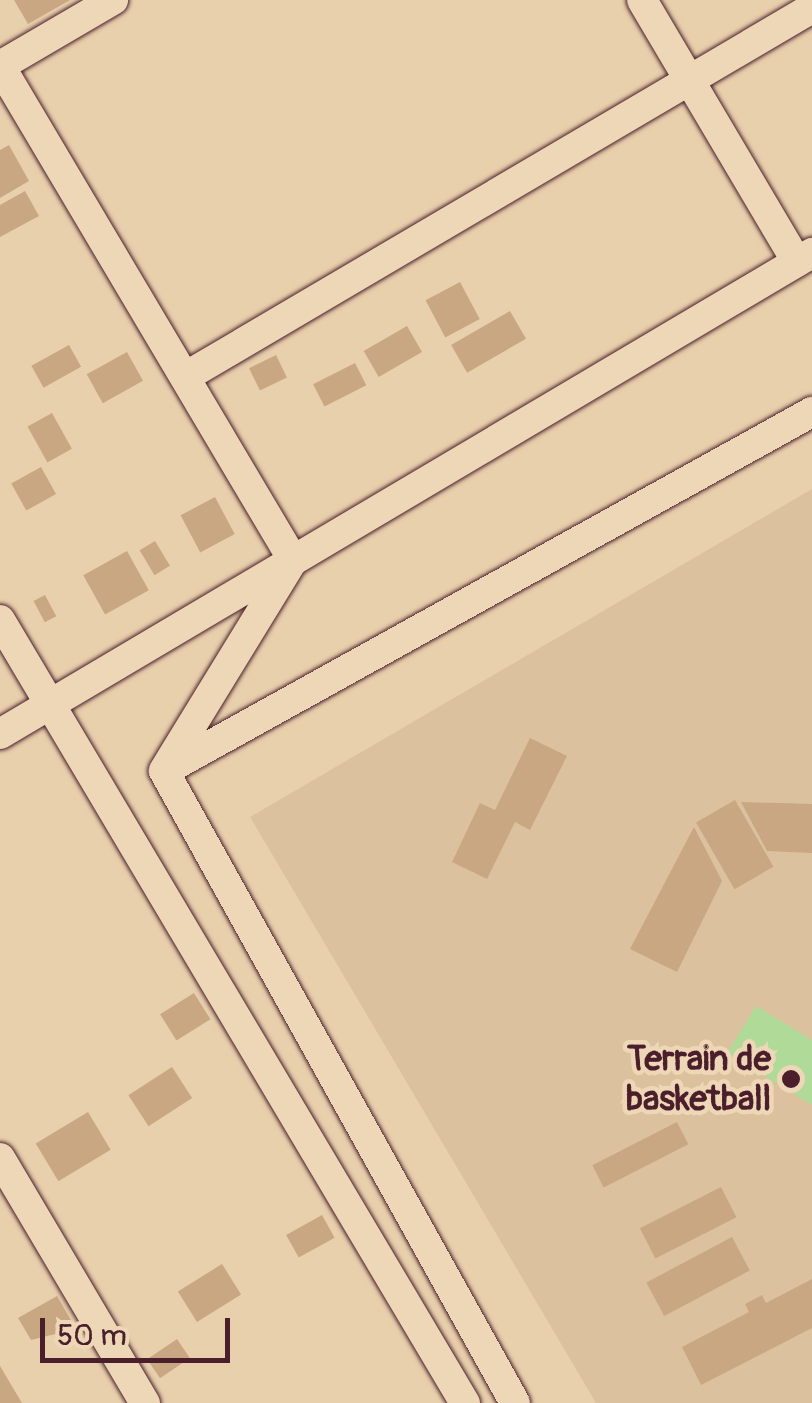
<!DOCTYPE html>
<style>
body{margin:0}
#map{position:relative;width:812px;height:1403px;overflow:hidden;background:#e9d0ac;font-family:Pangolin,sans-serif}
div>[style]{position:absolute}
.built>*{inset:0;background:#dcc19e}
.green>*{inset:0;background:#b0da98}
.building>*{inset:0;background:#c9a783;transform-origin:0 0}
.roads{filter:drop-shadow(0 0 2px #4a1f2b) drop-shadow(0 0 2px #4a1f2b)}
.minor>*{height:30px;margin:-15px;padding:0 15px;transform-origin:15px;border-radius:15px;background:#edd7b6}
.dots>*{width:28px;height:28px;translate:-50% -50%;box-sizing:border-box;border:5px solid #edd7b6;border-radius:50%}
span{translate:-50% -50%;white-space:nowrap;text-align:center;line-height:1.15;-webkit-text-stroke:9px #edd7b6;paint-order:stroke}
.poi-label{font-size:35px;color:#4a1f2b;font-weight:700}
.right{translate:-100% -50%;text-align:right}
.scale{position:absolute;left:40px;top:1318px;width:190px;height:45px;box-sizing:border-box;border:5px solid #4a1f2b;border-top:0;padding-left:12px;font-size:30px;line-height:35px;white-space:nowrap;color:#4a1f2b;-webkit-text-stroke:8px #edd7b6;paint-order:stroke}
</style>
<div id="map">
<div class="built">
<i style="clip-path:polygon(812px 489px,812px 1403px,596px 1403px,250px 817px)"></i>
</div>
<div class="green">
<i style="clip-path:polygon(756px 1006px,812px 1040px,812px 1105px,727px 1053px)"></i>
</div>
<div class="building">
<i style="clip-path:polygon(14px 0,70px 0,28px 24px)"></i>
<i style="clip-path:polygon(9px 145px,29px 181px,0 198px,0 150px)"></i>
<i style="clip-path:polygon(25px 191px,39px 216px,0 237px,0 205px)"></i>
<i style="left:460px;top:282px;width:42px;height:39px;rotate:62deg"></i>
<i style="left:510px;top:311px;width:32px;height:68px;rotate:60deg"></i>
<i style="left:407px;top:326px;width:30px;height:50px;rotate:60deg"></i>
<i style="left:69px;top:345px;width:25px;height:43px;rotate:61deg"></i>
<i style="left:127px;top:352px;width:33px;height:46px;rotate:61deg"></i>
<i style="left:276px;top:355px;width:25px;height:30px;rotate:64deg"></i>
<i style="left:355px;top:363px;width:25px;height:47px;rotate:63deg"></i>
<i style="left:52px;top:413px;width:41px;height:28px;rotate:61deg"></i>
<i style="left:41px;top:467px;width:31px;height:34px;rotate:61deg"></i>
<i style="left:215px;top:497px;width:42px;height:39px;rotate:62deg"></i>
<i style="left:155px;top:541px;width:29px;height:18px;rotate:59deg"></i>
<i style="left:127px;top:551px;width:45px;height:50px;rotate:61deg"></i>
<i style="left:45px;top:595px;width:24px;height:13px;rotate:62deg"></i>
<i style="clip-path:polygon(530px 738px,567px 756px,530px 830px,515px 822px,487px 879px,452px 862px,480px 803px,495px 810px)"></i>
<i style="left:735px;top:800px;width:77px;height:45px;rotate:60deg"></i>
<i style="clip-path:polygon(741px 802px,812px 804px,812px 853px,767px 851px)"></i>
<i style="clip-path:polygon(694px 827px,722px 881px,677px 972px,630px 949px)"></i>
<i style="left:194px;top:993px;width:31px;height:40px;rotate:58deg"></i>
<i style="left:172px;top:1067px;width:37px;height:52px;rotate:57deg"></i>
<i style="left:88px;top:1112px;width:44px;height:61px;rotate:59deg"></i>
<i style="left:677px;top:1122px;width:25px;height:95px;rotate:63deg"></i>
<i style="left:721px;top:1187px;width:34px;height:91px;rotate:63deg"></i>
<i style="left:322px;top:1215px;width:26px;height:41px;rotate:61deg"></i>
<i style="left:732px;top:1237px;width:38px;height:97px;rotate:62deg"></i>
<i style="left:222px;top:1264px;width:36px;height:52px;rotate:58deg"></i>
<i style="clip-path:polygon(812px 1279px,812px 1328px,701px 1385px,682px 1347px,749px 1312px,745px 1304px,762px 1295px,766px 1303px)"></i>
<i style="clip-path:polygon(57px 1296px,76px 1329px,31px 1340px,18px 1318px)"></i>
<i style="left:177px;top:1339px;width:23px;height:36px;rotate:56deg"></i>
<i style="clip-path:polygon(0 1366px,22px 1403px,0 1403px)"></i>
</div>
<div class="roads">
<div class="minor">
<i style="left:642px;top:0;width:304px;rotate:59.4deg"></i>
<i style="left:0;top:66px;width:574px;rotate:59.33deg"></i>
<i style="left:293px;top:560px;width:243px;rotate:121.5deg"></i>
<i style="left:0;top:66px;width:131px;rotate:-30.3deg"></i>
<i style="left:185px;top:377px;width:728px;rotate:-30.48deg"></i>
<i style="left:0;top:620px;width:911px;rotate:59.3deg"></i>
<i style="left:0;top:734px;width:944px;rotate:-30.64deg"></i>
<i style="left:0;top:1158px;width:285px;rotate:59.4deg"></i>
<i style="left:515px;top:1403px;width:723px;rotate:-119.05deg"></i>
<i style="left:164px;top:771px;width:741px;rotate:-28.99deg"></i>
</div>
</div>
<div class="dots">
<i style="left:791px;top:1079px;background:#4a1f2b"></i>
</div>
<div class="poi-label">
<span class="right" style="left:771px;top:1079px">Terrain de<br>basketball</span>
</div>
<div class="scale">50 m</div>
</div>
